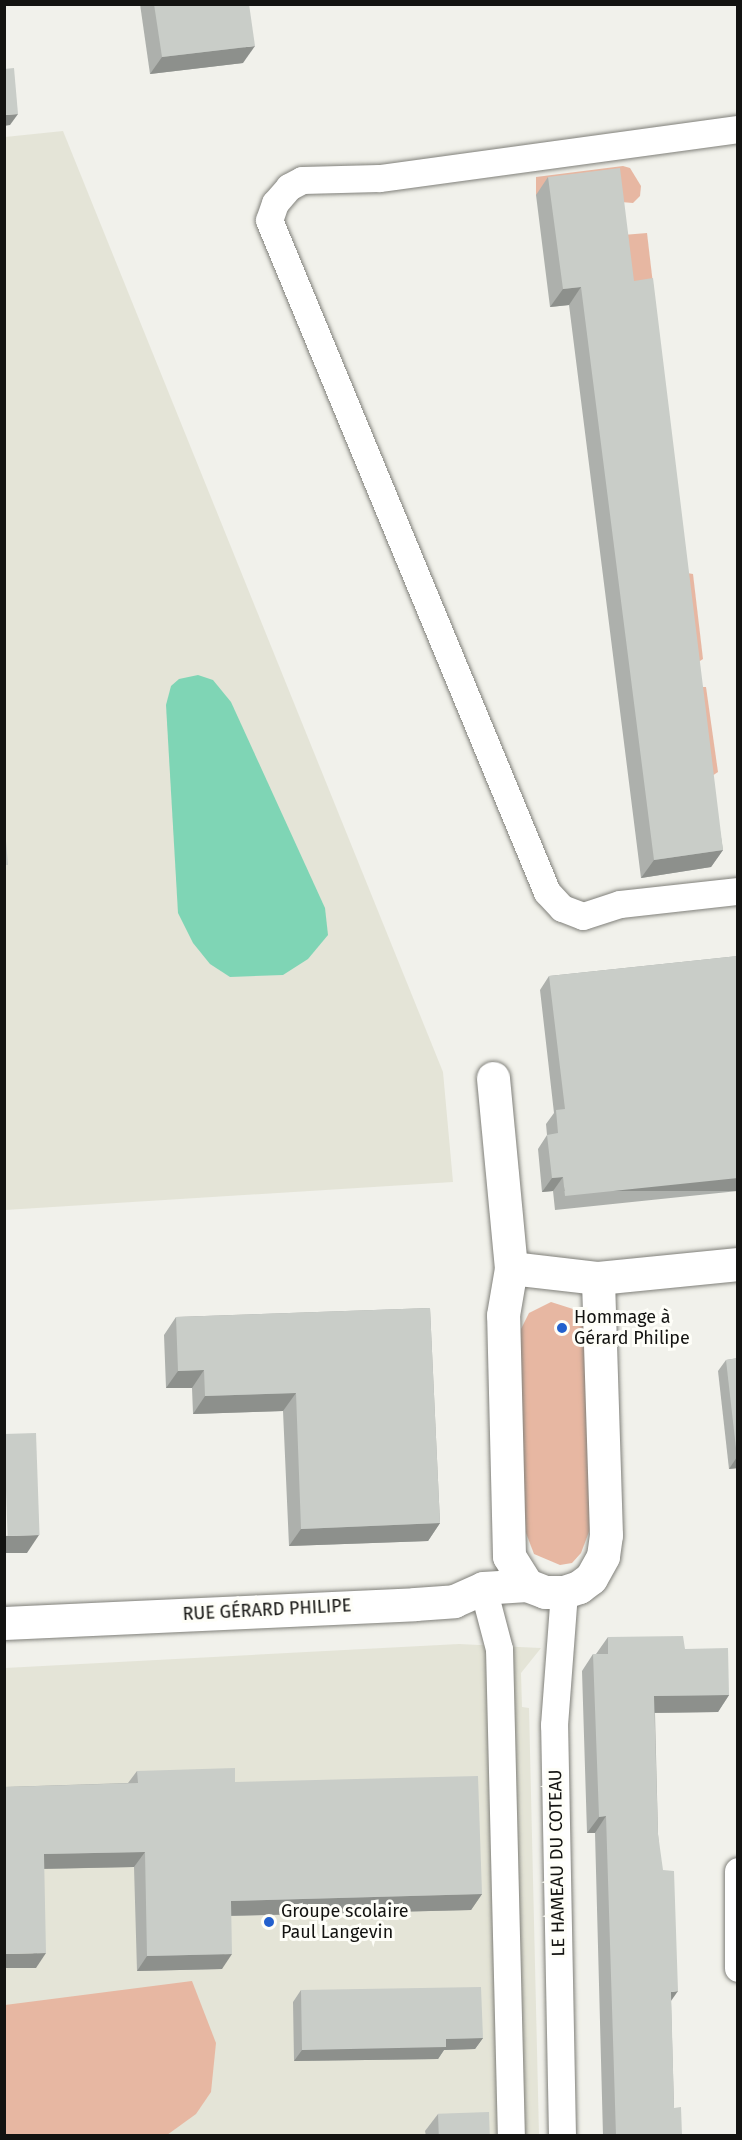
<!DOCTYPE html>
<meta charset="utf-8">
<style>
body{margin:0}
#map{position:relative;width:742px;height:2140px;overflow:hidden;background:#f1f1eb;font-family:"Fira Sans",sans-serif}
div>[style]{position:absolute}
.built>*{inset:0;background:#e4e4d7}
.green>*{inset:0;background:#e7b7a2}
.water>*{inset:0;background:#7fd5b5}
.roads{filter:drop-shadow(0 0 2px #80807a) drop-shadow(0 0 2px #80807a)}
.lane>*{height:27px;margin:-13.5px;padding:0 13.5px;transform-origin:13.5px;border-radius:13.5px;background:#fff}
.street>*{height:33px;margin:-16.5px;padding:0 16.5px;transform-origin:16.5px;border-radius:16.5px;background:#fff}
.wall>*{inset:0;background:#adb0ac}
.shaded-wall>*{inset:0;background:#8d908c;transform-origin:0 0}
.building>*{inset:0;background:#c9cdc8;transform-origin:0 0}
.dots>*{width:16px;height:16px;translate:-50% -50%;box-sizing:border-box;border:3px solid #fefef8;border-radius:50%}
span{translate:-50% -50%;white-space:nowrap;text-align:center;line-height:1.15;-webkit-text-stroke:6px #fefef8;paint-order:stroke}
.poi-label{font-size:18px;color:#131311}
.left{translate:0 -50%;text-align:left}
.street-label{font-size:18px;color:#131311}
.frame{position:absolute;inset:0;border:6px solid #131311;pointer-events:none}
</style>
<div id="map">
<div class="built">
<i style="clip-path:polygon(63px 131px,443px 1072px,453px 1182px,5px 1210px,5px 137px)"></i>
<i style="clip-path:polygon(459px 1644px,541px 1648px,521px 1673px,522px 1707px,529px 1708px,539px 2135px,5px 2136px,5px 1668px)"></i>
</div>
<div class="green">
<i style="clip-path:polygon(623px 166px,630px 168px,641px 186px,640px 196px,633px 203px,536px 195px,536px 177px)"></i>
<i style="clip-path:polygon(647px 233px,657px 318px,621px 298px,623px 235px)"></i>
<i style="clip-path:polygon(687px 573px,693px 574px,703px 659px,686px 670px)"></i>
<i style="clip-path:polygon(702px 687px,706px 687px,718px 772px,700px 784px)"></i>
<i style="clip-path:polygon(551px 1302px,573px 1309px,586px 1323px,592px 1524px,581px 1553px,572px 1563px,560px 1565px,534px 1554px,526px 1533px,517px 1337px,529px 1313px)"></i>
<i style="clip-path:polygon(192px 1981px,216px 2043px,211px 2092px,196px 2114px,167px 2135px,5px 2135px,5px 2005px)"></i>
</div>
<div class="water">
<i style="clip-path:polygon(198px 675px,213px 680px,231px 702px,325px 908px,328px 935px,308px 959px,283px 975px,230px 977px,210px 964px,193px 943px,178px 913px,166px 705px,171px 686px,179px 679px)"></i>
</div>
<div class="roads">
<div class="lane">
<i style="left:738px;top:129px;width:362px;rotate:172.2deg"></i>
<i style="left:379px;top:178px;width:77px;rotate:178.5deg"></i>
<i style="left:302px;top:180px;width:15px;rotate:152deg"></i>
<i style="left:289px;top:187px;width:21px;rotate:131deg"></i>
<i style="left:275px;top:203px;width:18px;rotate:109deg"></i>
<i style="left:269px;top:220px;width:727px;rotate:67.53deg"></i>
<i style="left:547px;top:892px;width:22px;rotate:47deg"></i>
<i style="left:562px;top:908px;width:22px;rotate:21deg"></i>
<i style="left:583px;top:916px;width:39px;rotate:-18deg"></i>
<i style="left:620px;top:904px;width:119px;rotate:-6.3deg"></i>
<i style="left:483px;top:1588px;width:63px;rotate:75.3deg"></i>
<i style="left:499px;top:1649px;width:487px;rotate:88.6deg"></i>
<i style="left:738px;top:1871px;width:97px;rotate:90deg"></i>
<i style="left:562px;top:2136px;width:411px;rotate:-91.1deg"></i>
<i style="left:554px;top:1725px;width:133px;rotate:-85.7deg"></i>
</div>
<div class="street">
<i style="left:493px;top:1078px;width:191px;rotate:84.6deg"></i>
<i style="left:527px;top:1585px;width:34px;rotate:-122deg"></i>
<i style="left:509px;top:1556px;width:241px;rotate:-91.4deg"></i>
<i style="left:503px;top:1315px;width:48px;rotate:-80.3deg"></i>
<i style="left:511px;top:1268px;width:88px;rotate:6.6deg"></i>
<i style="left:598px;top:1278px;width:141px;rotate:-5.7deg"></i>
<i style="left:4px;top:1623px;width:411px;rotate:-2.6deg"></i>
<i style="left:415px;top:1604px;width:39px;rotate:-4deg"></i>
<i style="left:454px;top:1601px;width:32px;rotate:-24deg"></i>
<i style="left:483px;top:1588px;width:44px;rotate:-3.9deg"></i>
<i style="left:527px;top:1585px;width:19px;rotate:21deg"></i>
<i style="left:545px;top:1592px;width:19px"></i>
<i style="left:564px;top:1592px;width:16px;rotate:-18deg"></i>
<i style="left:579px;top:1587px;width:15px;rotate:-37deg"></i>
<i style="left:591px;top:1578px;width:25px;rotate:-61deg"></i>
<i style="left:603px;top:1556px;width:21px;rotate:-82deg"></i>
<i style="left:606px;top:1535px;width:257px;rotate:-91.8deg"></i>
</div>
</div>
<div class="wall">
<i style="clip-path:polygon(140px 4px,249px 4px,243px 63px,150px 74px)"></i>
<i style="clip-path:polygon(548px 177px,634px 281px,723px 850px,711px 867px,641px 878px,569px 305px,550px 307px,536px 195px)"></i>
<i style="clip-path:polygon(738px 956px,738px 1191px,555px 1210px,553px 1191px,542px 1192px,538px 1149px,547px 1135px,546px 1124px,554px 1113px,540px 990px,549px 976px)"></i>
<i style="clip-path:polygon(430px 1308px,440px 1523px,428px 1541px,289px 1546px,283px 1411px,193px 1414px,192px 1388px,166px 1388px,164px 1335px,176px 1317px)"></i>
<i style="clip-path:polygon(738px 1358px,738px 1468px,729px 1469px,718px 1371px,726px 1360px)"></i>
<i style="clip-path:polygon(608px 1637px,685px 1649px,729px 1695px,718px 1712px,655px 1713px,658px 1834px,671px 2001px,674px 2108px,682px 2136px,603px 2136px,595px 1833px,587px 1833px,582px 1671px,593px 1654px,596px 1654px)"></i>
<i style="clip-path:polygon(137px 1771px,235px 1782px,482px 1894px,471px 1910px,231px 1916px,222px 1969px,137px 1971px,134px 1867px,44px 1869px,36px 1968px,4px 1787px,128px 1783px)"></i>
<i style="clip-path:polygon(301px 1990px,483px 2038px,475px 2049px,444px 2050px,438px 2059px,294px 2061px,293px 2002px)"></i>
<i style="clip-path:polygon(438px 2114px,490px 2136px,426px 2136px,425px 2131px)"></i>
</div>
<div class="shaded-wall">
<i style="clip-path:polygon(255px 46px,243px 63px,150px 74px,162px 57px)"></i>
<i style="clip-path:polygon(18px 114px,10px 125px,4px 126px,4px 115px)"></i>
<i style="clip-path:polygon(581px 287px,569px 305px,550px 307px,563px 289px)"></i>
<i style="clip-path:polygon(723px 850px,711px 867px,641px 878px,654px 860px)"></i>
<i style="clip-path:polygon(563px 1177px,553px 1191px,542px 1192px,552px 1178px)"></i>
<i style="left:738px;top:1178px;width:13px;height:174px;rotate:90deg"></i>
<i style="clip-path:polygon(204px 1370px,192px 1388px,166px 1388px,178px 1371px)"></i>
<i style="clip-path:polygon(296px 1393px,283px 1411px,193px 1414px,205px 1396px)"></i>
<i style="clip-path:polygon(737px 1457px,738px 1468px,729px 1469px)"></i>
<i style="clip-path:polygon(440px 1523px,428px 1541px,289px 1546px,301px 1529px)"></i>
<i style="clip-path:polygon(39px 1535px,27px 1553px,4px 1553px,4px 1536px)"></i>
<i style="clip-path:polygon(729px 1695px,718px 1712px,643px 1713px,654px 1696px)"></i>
<i style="clip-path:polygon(606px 1816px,595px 1833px,587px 1833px,599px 1817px)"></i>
<i style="clip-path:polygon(145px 1852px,134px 1867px,33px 1869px,44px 1854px)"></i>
<i style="clip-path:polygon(482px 1894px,471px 1910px,220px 1916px,231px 1901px)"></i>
<i style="clip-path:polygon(46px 1953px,36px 1968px,4px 1968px,4px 1954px)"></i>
<i style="clip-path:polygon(232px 1954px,222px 1969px,137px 1971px,147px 1956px)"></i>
<i style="clip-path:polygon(678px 1991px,666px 2008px,671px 1992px)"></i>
<i style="clip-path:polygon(483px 2038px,475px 2049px,444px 2050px,438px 2059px,294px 2061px,302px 2050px,446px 2039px)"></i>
</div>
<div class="building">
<i style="clip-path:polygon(154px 4px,249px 4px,255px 46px,162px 57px)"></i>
<i style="clip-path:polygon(14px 68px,18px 114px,4px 115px,4px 69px)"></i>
<i style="clip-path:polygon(620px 168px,634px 281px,653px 278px,723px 850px,654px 860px,581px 287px,563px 289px,548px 177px)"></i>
<i style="clip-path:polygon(4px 817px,8px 865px,4px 865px)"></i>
<i style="clip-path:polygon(738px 956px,738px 1178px,565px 1196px,563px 1177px,552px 1178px,547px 1135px,558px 1133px,556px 1110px,565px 1109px,549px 976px)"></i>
<i style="clip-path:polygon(430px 1308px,440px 1523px,301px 1529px,296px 1393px,205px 1396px,204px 1370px,178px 1371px,176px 1317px)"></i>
<i style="clip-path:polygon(738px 1358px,738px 1457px,737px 1457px,726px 1360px)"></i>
<i style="left:36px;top:1433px;width:102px;height:32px;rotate:88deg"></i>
<i style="clip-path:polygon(683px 1636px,685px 1649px,728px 1648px,729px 1695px,654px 1696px,658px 1834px,663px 1870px,674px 1871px,678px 1991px,671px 1992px,674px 2108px,681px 2107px,682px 2136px,616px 2136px,606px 1816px,599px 1817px,593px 1654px,608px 1654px,608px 1637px)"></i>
<i style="clip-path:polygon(235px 1768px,235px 1782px,478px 1776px,482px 1894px,231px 1901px,232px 1954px,147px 1956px,145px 1852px,44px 1854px,46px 1953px,4px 1954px,4px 1787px,138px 1783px,137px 1771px)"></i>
<i style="clip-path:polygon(481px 1987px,483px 2038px,446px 2039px,446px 2047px,302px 2050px,301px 1990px)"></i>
<i style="left:489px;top:2112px;width:24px;height:51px;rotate:88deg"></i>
</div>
<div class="dots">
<i style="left:562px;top:1328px;background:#2360cd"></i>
<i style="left:269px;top:1922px;background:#2360cd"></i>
</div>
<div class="poi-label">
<span class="left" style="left:574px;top:1328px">Hommage à<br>Gérard Philipe</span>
<span class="left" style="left:281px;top:1922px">Groupe scolaire<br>Paul Langevin</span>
</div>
<div class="street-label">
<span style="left:267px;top:1610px;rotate:-3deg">RUE GÉRARD PHILIPE</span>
<span style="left:557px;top:1863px;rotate:-91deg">LE HAMEAU DU COTEAU</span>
</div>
<div class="frame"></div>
</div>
